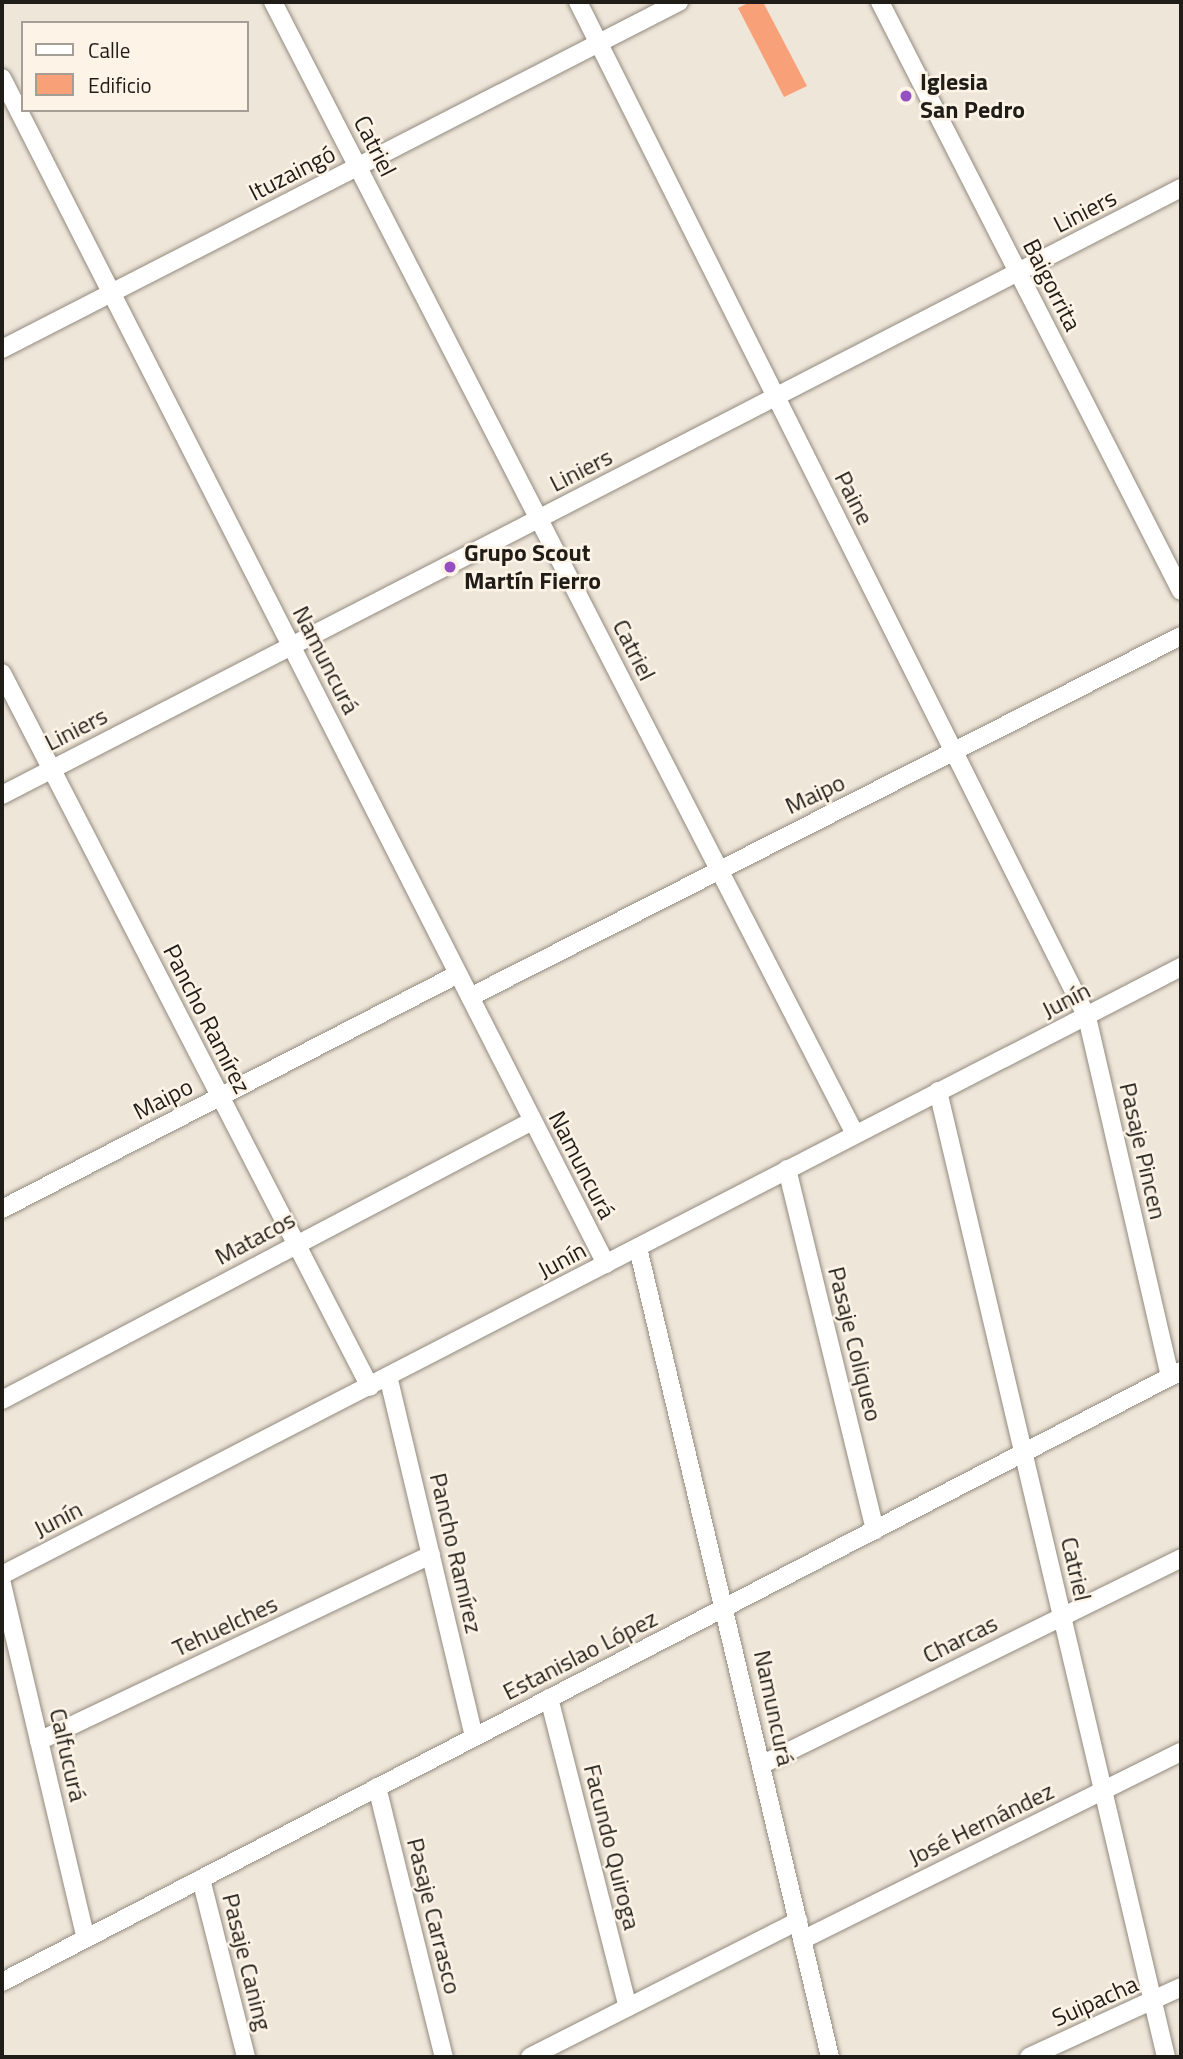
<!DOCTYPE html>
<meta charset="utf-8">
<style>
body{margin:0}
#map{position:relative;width:1183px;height:2059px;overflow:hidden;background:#efe6da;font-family:"Titillium Web",sans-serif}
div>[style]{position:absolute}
.building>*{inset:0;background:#f8a179}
.roads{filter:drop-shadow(0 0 2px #938b7f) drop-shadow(0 0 2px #938b7f)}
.street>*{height:18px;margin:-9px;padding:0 9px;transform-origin:9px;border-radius:9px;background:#fff}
.dots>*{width:19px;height:19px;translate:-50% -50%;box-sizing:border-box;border:4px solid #fdf4e7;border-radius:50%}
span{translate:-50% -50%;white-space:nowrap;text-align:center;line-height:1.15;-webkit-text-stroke:5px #fdf4e7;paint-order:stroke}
.poi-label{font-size:24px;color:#201d18;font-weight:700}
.left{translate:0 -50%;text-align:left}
.street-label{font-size:24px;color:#201d18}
.frame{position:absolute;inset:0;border:4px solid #201d18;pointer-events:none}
.legend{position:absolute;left:21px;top:21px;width:228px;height:91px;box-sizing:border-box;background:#fdf4e7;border:2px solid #a59e94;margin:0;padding:9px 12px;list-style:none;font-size:21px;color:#201d18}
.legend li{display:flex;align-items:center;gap:14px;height:35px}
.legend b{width:35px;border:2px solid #a59e94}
</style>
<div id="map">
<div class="building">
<i style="clip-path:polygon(750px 2px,763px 2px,807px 86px,784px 97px,738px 8px)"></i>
</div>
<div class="roads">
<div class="street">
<i style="left:273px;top:2px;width:1273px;rotate:62.79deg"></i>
<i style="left:578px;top:2px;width:1135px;rotate:63.37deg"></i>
<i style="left:1087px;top:1017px;width:369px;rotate:77deg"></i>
<i style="left:880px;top:2px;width:661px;rotate:62.93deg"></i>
<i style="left:2px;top:78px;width:1331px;rotate:63.01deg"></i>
<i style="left:2px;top:349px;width:761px;rotate:-27.14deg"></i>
<i style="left:2px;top:673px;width:803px;rotate:62.73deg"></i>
<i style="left:2px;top:795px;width:1326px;rotate:-27.24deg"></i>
<i style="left:470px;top:997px;width:797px;rotate:-26.92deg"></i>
<i style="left:938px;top:1091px;width:993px;rotate:76.72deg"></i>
<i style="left:787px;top:1169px;width:372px;rotate:76.3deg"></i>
<i style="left:2px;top:1209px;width:513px;rotate:-27.26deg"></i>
<i style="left:638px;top:1248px;width:831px;rotate:76.65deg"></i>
<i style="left:389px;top:1380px;width:367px;rotate:76.6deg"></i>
<i style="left:2px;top:1400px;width:599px;rotate:-27.76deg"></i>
<i style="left:2px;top:1575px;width:1327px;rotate:-27.28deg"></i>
<i style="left:2px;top:1584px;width:364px;rotate:76.7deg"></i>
<i style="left:549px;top:1698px;width:319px;rotate:75.7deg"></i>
<i style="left:39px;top:1741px;width:434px;rotate:-25.4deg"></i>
<i style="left:761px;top:1765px;width:468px;rotate:-26.2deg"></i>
<i style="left:377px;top:1787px;width:278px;rotate:76.1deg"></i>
<i style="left:201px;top:1879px;width:184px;rotate:75.8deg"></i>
<i style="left:802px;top:1940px;width:423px;rotate:-26.4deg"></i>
<i style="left:2px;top:1982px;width:1328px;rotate:-27.39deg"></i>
<i style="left:530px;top:2057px;width:301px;rotate:-26.9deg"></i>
<i style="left:1029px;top:2057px;width:167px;rotate:-24.7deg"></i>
</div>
</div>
<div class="dots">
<i style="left:906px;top:96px;background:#954fc3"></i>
<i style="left:450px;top:567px;background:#954fc3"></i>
</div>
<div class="poi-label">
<span class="left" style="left:920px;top:96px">Iglesia<br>San Pedro</span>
<span class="left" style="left:464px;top:567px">Grupo Scout<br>Martín Fierro</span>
</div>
<div class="street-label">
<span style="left:375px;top:146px;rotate:63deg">Catriel</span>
<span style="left:292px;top:173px;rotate:-27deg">Ituzaingó</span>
<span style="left:1085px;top:211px;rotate:-27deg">Liniers</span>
<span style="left:1052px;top:285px;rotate:63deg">Baigorrita</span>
<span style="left:581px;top:470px;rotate:-27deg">Liniers</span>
<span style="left:854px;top:498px;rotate:63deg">Paine</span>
<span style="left:634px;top:650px;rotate:63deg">Catriel</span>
<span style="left:326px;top:660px;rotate:63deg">Namuncurá</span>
<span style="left:76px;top:729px;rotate:-27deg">Liniers</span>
<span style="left:815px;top:794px;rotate:-25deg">Maipo</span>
<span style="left:1066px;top:1000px;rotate:-27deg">Junín</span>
<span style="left:207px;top:1019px;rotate:63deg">Pancho Ramírez</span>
<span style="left:163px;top:1099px;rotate:-27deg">Maipo</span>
<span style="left:1143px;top:1151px;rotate:77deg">Pasaje Pincen</span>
<span style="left:582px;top:1165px;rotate:63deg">Namuncurá</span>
<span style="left:255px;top:1238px;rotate:-28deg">Matacos</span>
<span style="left:562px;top:1260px;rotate:-28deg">Junín</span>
<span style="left:855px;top:1344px;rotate:76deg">Pasaje Coliqueo</span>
<span style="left:58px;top:1519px;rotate:-27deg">Junín</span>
<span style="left:456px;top:1553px;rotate:77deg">Pancho Ramírez</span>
<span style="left:1076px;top:1569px;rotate:77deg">Catriel</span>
<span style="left:225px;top:1626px;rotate:-25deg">Tehuelches</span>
<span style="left:960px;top:1639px;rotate:-26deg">Charcas</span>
<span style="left:580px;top:1655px;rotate:-27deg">Estanislao López</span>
<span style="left:774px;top:1708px;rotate:78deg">Namuncurá</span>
<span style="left:68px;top:1755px;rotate:77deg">Calfucurá</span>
<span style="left:981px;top:1824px;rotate:-26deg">José Hernández</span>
<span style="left:612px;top:1847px;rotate:76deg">Facundo Quiroga</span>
<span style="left:434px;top:1916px;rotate:76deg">Pasaje Carrasco</span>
<span style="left:247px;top:1962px;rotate:76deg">Pasaje Caning</span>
<span style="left:1095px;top:2001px;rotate:-24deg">Suipacha</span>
</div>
<div class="frame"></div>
<ul class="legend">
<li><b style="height:9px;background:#fff"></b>Calle</li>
<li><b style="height:19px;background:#f8a179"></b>Edificio</li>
</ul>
</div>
